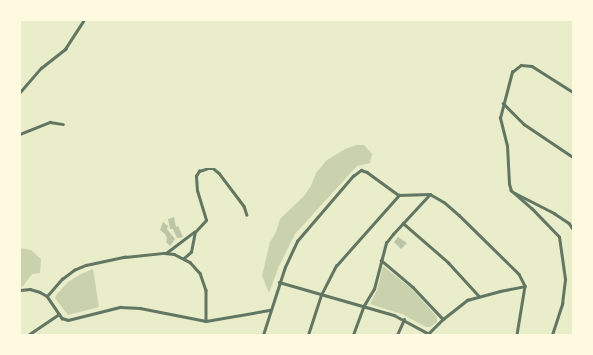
<!DOCTYPE html>
<style>
body{margin:0}
#map{position:relative;width:593px;height:355px;overflow:hidden;background:#e9edc9;font-family:"Varela Round",sans-serif}
div>[style]{position:absolute}
.green>*{inset:0;background:#cad2ad}
.building>*{inset:0;background:#bcc5a7}
.minor>*{height:2.5px;margin:-1.25px;padding:0 1.25px;transform-origin:1.25px;border-radius:1.25px;background:#617663}
span{translate:-50% -50%;white-space:nowrap;text-align:center;line-height:1.15;-webkit-text-stroke:3.5px #fefae0;paint-order:stroke}
.frame{position:absolute;inset:0;border:21px solid #fefae0;pointer-events:none}
</style>
<div id="map">
<div class="green">
<i style="clip-path:polygon(357px 145px,364px 145px,372px 154px,370px 163px,357px 166px,295px 234px,279px 266px,269px 293px,262px 276px,270px 242px,276px 232px,280px 219px,304px 196px,311px 186px,316px 173px,327px 160px,345px 149px)"></i>
<i style="clip-path:polygon(20px 248px,31px 250px,41px 259px,40px 273px,32px 274px,23px 286px,20px 287px)"></i>
<i style="clip-path:polygon(383px 266px,412px 289px,437px 317px,437px 322px,430px 327px,426px 327px,402px 314px,370px 304px,377px 290px)"></i>
<i style="clip-path:polygon(93px 269px,99px 307px,68px 315px,55px 298px,57px 294px,68px 282px,81px 274px)"></i>
</div>
<div class="building">
<i style="clip-path:polygon(174px 217px,176px 227px,178px 226px,183px 237px,177px 238px,173px 229px,170px 229px,168px 219px)"></i>
<i style="clip-path:polygon(163px 222px,168px 226px,167px 229px,175px 239px,170px 246px,166px 242px,167px 238px,165px 234px,160px 230px)"></i>
<i style="clip-path:polygon(398px 237px,407px 243px,401px 249px,394px 242px)"></i>
</div>
<div class="minor">
<i style="left:20px;top:92px;width:32px;rotate:-49deg"></i>
<i style="left:41px;top:68px;width:31px;rotate:-38deg"></i>
<i style="left:65px;top:49px;width:35px;rotate:-57deg"></i>
<i style="left:503px;top:103px;width:30px;rotate:45deg"></i>
<i style="left:524px;top:124px;width:59px;rotate:34deg"></i>
<i style="left:20px;top:134px;width:32px;rotate:-22deg"></i>
<i style="left:50px;top:122px;width:13px;rotate:9deg"></i>
<i style="left:515px;top:193px;width:44px;rotate:27.1deg"></i>
<i style="left:554px;top:213px;width:18px;rotate:34deg"></i>
<i style="left:569px;top:223px;width:7px;rotate:56deg"></i>
<i style="left:403px;top:223px;width:60px;rotate:40.9deg"></i>
<i style="left:448px;top:262px;width:46px;rotate:47.6deg"></i>
<i style="left:166px;top:253px;width:35px;rotate:-37deg"></i>
<i style="left:184px;top:258px;width:9px;rotate:-41deg"></i>
<i style="left:191px;top:252px;width:20px;rotate:-79deg"></i>
<i style="left:195px;top:232px;width:16px;rotate:-47deg"></i>
<i style="left:206px;top:220px;width:30px;rotate:-107deg"></i>
<i style="left:197px;top:191px;width:15px;rotate:-94deg"></i>
<i style="left:196px;top:176px;width:6px;rotate:-59deg"></i>
<i style="left:199px;top:171px;width:7px;rotate:-16deg"></i>
<i style="left:206px;top:169px;width:8px"></i>
<i style="left:214px;top:169px;width:6px;rotate:39deg"></i>
<i style="left:219px;top:173px;width:41px;rotate:52.9deg"></i>
<i style="left:244px;top:206px;width:9px;rotate:72deg"></i>
<i style="left:381px;top:260px;width:42px;rotate:40.2deg"></i>
<i style="left:413px;top:287px;width:44px;rotate:46.8deg"></i>
<i style="left:279px;top:282px;width:120px;rotate:16deg"></i>
<i style="left:394px;top:315px;width:42px;rotate:28.4deg"></i>
<i style="left:20px;top:290px;width:10px;rotate:-6deg"></i>
<i style="left:30px;top:289px;width:10px;rotate:17deg"></i>
<i style="left:40px;top:292px;width:8px;rotate:30deg"></i>
<i style="left:47px;top:296px;width:27px;rotate:56deg"></i>
<i style="left:62px;top:318px;width:6px;rotate:18deg"></i>
<i style="left:68px;top:320px;width:54px;rotate:-14deg"></i>
<i style="left:120px;top:307px;width:20px;rotate:3deg"></i>
<i style="left:140px;top:308px;width:67px;rotate:11.1deg"></i>
<i style="left:206px;top:321px;width:65px;rotate:-9.8deg"></i>
<i style="left:47px;top:296px;width:23px;rotate:-49deg"></i>
<i style="left:62px;top:279px;width:15px;rotate:-37deg"></i>
<i style="left:74px;top:270px;width:13px;rotate:-23deg"></i>
<i style="left:86px;top:265px;width:40px;rotate:-12deg"></i>
<i style="left:125px;top:257px;width:39px;rotate:-6deg"></i>
<i style="left:164px;top:253px;width:10px;rotate:6deg"></i>
<i style="left:174px;top:254px;width:18px;rotate:27deg"></i>
<i style="left:190px;top:262px;width:15px;rotate:48deg"></i>
<i style="left:200px;top:273px;width:18px;rotate:71deg"></i>
<i style="left:206px;top:290px;width:31px;rotate:90deg"></i>
<i style="left:28px;top:335px;width:37px;rotate:-34deg"></i>
<i style="left:263px;top:335px;width:71px;rotate:-72.1deg"></i>
<i style="left:285px;top:267px;width:29px;rotate:-65deg"></i>
<i style="left:297px;top:241px;width:86px;rotate:-49.3deg"></i>
<i style="left:353px;top:176px;width:10px;rotate:-37deg"></i>
<i style="left:361px;top:170px;width:6px;rotate:18deg"></i>
<i style="left:367px;top:172px;width:39px;rotate:36deg"></i>
<i style="left:399px;top:195px;width:31px;rotate:-2deg"></i>
<i style="left:430px;top:194px;width:16px;rotate:30deg"></i>
<i style="left:444px;top:202px;width:20px;rotate:41deg"></i>
<i style="left:459px;top:215px;width:84px;rotate:44.5deg"></i>
<i style="left:519px;top:274px;width:13px;rotate:63deg"></i>
<i style="left:525px;top:286px;width:50px;rotate:99.3deg"></i>
<i style="left:308px;top:335px;width:42px;rotate:-72deg"></i>
<i style="left:321px;top:295px;width:33px;rotate:-63deg"></i>
<i style="left:336px;top:266px;width:95px;rotate:-48.4deg"></i>
<i style="left:353px;top:335px;width:30px;rotate:-70deg"></i>
<i style="left:363px;top:307px;width:21px;rotate:-59deg"></i>
<i style="left:374px;top:289px;width:48px;rotate:-75.4deg"></i>
<i style="left:386px;top:243px;width:11px;rotate:-52deg"></i>
<i style="left:393px;top:234px;width:54px;rotate:-47.2deg"></i>
<i style="left:397px;top:335px;width:17px;rotate:-66deg"></i>
<i style="left:427px;top:335px;width:23px;rotate:-45deg"></i>
<i style="left:443px;top:319px;width:31px;rotate:-38deg"></i>
<i style="left:467px;top:300px;width:34px;rotate:-15deg"></i>
<i style="left:500px;top:291px;width:25px;rotate:-11deg"></i>
<i style="left:552px;top:335px;width:33px;rotate:-72deg"></i>
<i style="left:562px;top:304px;width:25px;rotate:-83deg"></i>
<i style="left:565px;top:279px;width:42px;rotate:-98.1deg"></i>
<i style="left:559px;top:237px;width:39px;rotate:-134deg"></i>
<i style="left:532px;top:209px;width:28px;rotate:-139deg"></i>
<i style="left:511px;top:191px;width:7px;rotate:-106deg"></i>
<i style="left:509px;top:184px;width:38px;rotate:-93deg"></i>
<i style="left:507px;top:146px;width:29px;rotate:-104deg"></i>
<i style="left:500px;top:118px;width:48px;rotate:-75.4deg"></i>
<i style="left:512px;top:72px;width:11px;rotate:-38deg"></i>
<i style="left:521px;top:65px;width:11px;rotate:5deg"></i>
<i style="left:532px;top:66px;width:49px;rotate:32.4deg"></i>
</div>
<div class="frame"></div>
</div>
